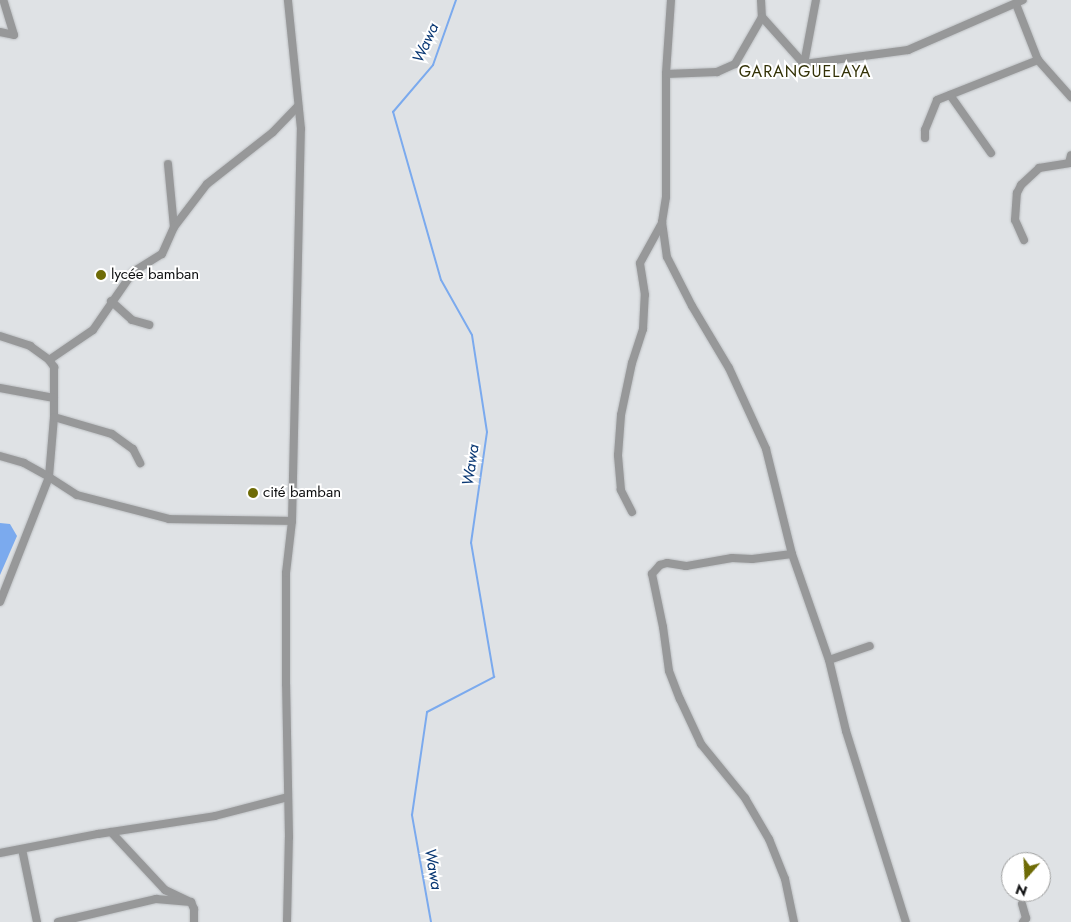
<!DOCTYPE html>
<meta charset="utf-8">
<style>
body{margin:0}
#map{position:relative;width:1071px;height:922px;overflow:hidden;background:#dfe2e5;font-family:Jost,sans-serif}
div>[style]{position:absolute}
.water>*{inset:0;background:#7baaee}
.stream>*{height:2px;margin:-1px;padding:0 1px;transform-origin:1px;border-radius:1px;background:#7baaee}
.roads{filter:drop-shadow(0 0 1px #bdc0c3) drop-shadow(0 0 1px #bdc0c3)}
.minor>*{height:8px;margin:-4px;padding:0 4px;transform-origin:4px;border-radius:4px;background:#979899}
.dots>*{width:14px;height:14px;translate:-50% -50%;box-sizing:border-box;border:2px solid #fff;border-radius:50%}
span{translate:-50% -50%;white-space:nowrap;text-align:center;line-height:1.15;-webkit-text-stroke:4px #fff;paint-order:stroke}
.poi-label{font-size:15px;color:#0d0e0f}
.left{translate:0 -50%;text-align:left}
.water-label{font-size:16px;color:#0a3874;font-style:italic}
.neighbourhood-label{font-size:16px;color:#323106;letter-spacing:1px}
.north{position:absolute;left:1001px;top:852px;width:50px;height:50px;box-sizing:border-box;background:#fff;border:1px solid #9e9f9f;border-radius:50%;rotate:199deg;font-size:14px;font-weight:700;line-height:20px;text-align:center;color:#0d0e0f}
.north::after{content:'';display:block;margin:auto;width:18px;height:22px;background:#6e6b06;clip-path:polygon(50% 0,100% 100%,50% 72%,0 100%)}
</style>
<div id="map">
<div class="water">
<i style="clip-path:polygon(0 523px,10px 524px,17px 536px,0 575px)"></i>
</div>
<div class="stream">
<i style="left:431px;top:922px;width:109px;rotate:-100.1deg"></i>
<i style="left:412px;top:815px;width:104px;rotate:-81.7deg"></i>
<i style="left:427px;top:712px;width:76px;rotate:-27.6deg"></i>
<i style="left:494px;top:677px;width:136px;rotate:-99.7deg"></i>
<i style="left:471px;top:543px;width:112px;rotate:-81.8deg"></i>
<i style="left:487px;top:432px;width:98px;rotate:-98.8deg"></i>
<i style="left:472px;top:335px;width:63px;rotate:-119.4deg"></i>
<i style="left:441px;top:280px;width:175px;rotate:-105.9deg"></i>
<i style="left:393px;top:112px;width:62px;rotate:-49.6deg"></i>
<i style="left:433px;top:65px;width:69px;rotate:-70.5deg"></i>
</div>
<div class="roads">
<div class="minor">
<i style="left:671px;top:0;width:74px;rotate:93.9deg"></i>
<i style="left:666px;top:74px;width:123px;rotate:90deg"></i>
<i style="left:666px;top:197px;width:25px;rotate:99deg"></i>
<i style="left:662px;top:222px;width:35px;rotate:82deg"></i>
<i style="left:667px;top:257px;width:55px;rotate:63deg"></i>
<i style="left:692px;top:306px;width:72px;rotate:59.2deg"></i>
<i style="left:729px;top:368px;width:89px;rotate:65.4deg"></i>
<i style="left:766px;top:449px;width:108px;rotate:76.1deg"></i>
<i style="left:792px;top:554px;width:112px;rotate:70.8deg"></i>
<i style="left:829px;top:660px;width:73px;rotate:76.5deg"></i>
<i style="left:846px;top:731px;width:200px;rotate:72.6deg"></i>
<i style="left:761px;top:0;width:17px;rotate:87deg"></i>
<i style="left:762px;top:17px;width:63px;rotate:48.2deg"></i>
<i style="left:804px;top:64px;width:105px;rotate:-7.7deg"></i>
<i style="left:908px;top:50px;width:125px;rotate:-23.5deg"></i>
<i style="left:1016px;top:4px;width:60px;rotate:68.6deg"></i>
<i style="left:1038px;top:60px;width:50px;rotate:48.3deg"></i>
<i style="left:0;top:32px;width:14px;rotate:12deg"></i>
<i style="left:14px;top:35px;width:37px;rotate:-107deg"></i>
<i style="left:804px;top:64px;width:65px;rotate:-79.4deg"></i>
<i style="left:666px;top:74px;width:51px;rotate:-2.2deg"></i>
<i style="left:717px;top:72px;width:20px;rotate:-24deg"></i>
<i style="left:735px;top:64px;width:54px;rotate:-60.1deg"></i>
<i style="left:950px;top:95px;width:71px;rotate:54.7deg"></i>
<i style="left:925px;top:138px;width:8px;rotate:-90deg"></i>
<i style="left:925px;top:130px;width:32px;rotate:-68deg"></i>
<i style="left:937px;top:100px;width:109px;rotate:-21.6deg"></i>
<i style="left:168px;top:164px;width:63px;rotate:84.6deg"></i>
<i style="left:1024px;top:240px;width:22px;rotate:-114deg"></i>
<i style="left:1015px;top:220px;width:27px;rotate:-86deg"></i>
<i style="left:1017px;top:193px;width:9px;rotate:-63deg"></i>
<i style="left:1021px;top:185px;width:25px;rotate:-43deg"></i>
<i style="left:1039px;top:168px;width:30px;rotate:-9deg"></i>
<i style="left:1069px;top:163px;width:8px;rotate:-76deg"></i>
<i style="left:111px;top:301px;width:28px;rotate:42deg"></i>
<i style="left:132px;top:320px;width:18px;rotate:16deg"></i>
<i style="left:0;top:336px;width:32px;rotate:18deg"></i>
<i style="left:30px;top:346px;width:24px;rotate:36deg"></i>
<i style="left:49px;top:360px;width:9px;rotate:54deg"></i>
<i style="left:54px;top:367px;width:50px;rotate:90deg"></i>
<i style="left:54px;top:417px;width:60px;rotate:94.8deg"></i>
<i style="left:49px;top:477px;width:33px;rotate:33deg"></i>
<i style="left:77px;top:495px;width:95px;rotate:14.6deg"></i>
<i style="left:169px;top:519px;width:123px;rotate:0.9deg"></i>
<i style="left:49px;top:360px;width:53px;rotate:-34.3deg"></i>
<i style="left:93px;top:330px;width:70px;rotate:-55.4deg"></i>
<i style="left:133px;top:272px;width:34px;rotate:-32deg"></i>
<i style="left:162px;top:254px;width:30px;rotate:-66deg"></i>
<i style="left:174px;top:227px;width:54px;rotate:-52.5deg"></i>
<i style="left:207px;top:184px;width:84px;rotate:-38.2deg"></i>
<i style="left:273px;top:132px;width:36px;rotate:-46deg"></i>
<i style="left:0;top:388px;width:55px;rotate:10.5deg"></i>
<i style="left:54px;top:417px;width:60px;rotate:16.3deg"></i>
<i style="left:112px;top:434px;width:26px;rotate:36deg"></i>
<i style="left:133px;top:449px;width:16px;rotate:63deg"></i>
<i style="left:0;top:456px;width:25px;rotate:16deg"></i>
<i style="left:24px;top:463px;width:29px;rotate:29deg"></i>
<i style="left:49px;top:477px;width:134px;rotate:111.4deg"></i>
<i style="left:632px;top:512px;width:25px;rotate:-117deg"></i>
<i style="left:621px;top:490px;width:35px;rotate:-95deg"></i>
<i style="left:618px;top:455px;width:40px;rotate:-85.7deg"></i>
<i style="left:621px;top:415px;width:53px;rotate:-78.1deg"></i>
<i style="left:632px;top:363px;width:36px;rotate:-72deg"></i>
<i style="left:643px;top:329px;width:34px;rotate:-87deg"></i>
<i style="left:645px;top:295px;width:32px;rotate:-99deg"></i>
<i style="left:640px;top:263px;width:46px;rotate:-61.2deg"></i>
<i style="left:792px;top:554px;width:40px;rotate:172.9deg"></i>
<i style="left:752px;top:559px;width:20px;rotate:-177deg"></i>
<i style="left:732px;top:558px;width:47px;rotate:170.1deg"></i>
<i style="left:686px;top:566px;width:19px;rotate:-171deg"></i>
<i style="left:667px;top:563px;width:7px;rotate:164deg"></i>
<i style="left:660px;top:565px;width:12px;rotate:132deg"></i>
<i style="left:652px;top:574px;width:54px;rotate:78.3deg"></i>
<i style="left:663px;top:627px;width:44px;rotate:82.2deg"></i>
<i style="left:669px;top:671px;width:30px;rotate:69deg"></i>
<i style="left:680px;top:699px;width:50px;rotate:65deg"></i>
<i style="left:701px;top:744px;width:70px;rotate:50.8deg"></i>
<i style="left:745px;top:798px;width:48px;rotate:59.7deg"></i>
<i style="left:769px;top:839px;width:43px;rotate:68.2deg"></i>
<i style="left:785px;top:879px;width:44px;rotate:78.2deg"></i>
<i style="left:829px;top:660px;width:43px;rotate:-18.9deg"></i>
<i style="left:111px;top:832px;width:79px;rotate:47deg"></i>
<i style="left:165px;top:890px;width:29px;rotate:25deg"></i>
<i style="left:191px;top:902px;width:8px;rotate:67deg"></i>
<i style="left:194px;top:909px;width:13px;rotate:90deg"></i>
<i style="left:22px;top:849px;width:75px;rotate:78.4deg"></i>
<i style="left:0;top:853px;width:100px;rotate:-11deg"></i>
<i style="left:98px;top:834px;width:118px;rotate:-8.7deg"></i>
<i style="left:215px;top:816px;width:75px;rotate:-14.6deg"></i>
<i style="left:1022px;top:904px;width:15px;rotate:74deg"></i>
<i style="left:1026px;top:918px;width:5px;rotate:127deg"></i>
<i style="left:58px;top:922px;width:101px;rotate:-13.2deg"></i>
<i style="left:156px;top:899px;width:35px;rotate:5deg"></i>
<i style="left:287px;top:922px;width:85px;rotate:-88.7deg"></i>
<i style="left:289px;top:837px;width:153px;rotate:-91.1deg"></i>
<i style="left:286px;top:684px;width:111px;rotate:-90deg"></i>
<i style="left:286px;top:573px;width:52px;rotate:-83.4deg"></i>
<i style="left:292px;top:521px;width:392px;rotate:-88.7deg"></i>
<i style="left:301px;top:129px;width:130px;rotate:-95.8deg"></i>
</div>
</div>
<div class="dots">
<i style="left:101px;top:275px;background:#6e6b06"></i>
<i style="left:253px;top:493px;background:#6e6b06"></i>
</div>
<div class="poi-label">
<span class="left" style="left:111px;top:275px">lycée bamban</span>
<span class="left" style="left:263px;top:493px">cité bamban</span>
</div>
<div class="water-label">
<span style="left:426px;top:43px;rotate:-66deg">Wawa</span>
<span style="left:471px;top:465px;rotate:-82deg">Wawa</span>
<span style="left:433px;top:869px;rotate:80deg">Wawa</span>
</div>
<div class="neighbourhood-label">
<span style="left:805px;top:72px">GARANGUELAYA</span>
</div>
<div class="north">N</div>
</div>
